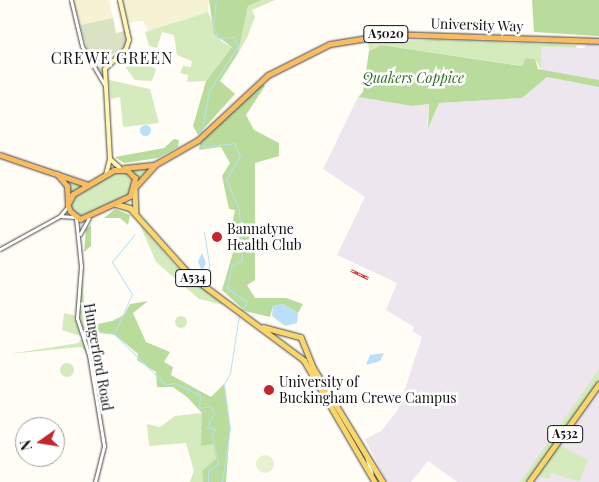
<!DOCTYPE html>
<style>
body{margin:0}
#map{position:relative;width:599px;height:482px;overflow:hidden;background:#fffdf5;font-family:"Playfair Display",serif}
div>[style]{position:absolute}
.industrial>*{inset:0;background:#eee6ef}
.farmland>*{inset:0;background:#f6f3d4}
.green>*{inset:0;background:#d5ebbd}
.round{border-radius:50%}
.forest>*{inset:0;background:#b9dc9c}
.cemetery>*{inset:0;background:#d9e3c4}
.pitch>*{inset:0;background:#e6f2cf}
.water>*{inset:0;background:#b9e0f7}
.stream>*{height:1px;margin:-0.5px;padding:0 0.5px;transform-origin:0.5px;border-radius:0.5px;background:#b9e0f7}
.roads{filter:drop-shadow(0 0 1px #444) drop-shadow(0 0 1px #444)}
.tertiary>*{height:3px;margin:-1.5px;padding:0 1.5px;transform-origin:1.5px;border-radius:1.5px;background:#fff}
.secondary>*{height:4px;margin:-2px;padding:0 2px;transform-origin:2px;border-radius:2px;background:#fff6b0}
.primary>*{height:4.5px;margin:-2.25px;padding:0 2.25px;transform-origin:2.25px;border-radius:2.25px;background:#f9d66b}
.trunk>*{height:5px;margin:-2.5px;padding:0 2.5px;transform-origin:2.5px;border-radius:2.5px;background:#f7bc64}
.rail>*{height:3px;margin-top:-1.5px;transform-origin:0;background:repeating-linear-gradient(90deg,#fff 0 4px,#c4262e 0 8px);box-sizing:border-box;border-block:1px solid #c4262e}
.dots>*{width:14px;height:14px;translate:-50% -50%;box-sizing:border-box;border:2px solid #fff;border-radius:50%}
span{translate:-50% -50%;white-space:nowrap;text-align:center;line-height:1.15;-webkit-text-stroke:5px #fff;paint-order:stroke}
.shield-label span{padding:1px 4px;background:#fff;border:1px solid;border-radius:4px;-webkit-text-stroke-width:0}
.shield-label{font-size:12px;color:#111;font-weight:700}
.street-label{font-size:14px;color:#111}
.park-label{font-size:14px;color:#2f6b1f;font-style:italic}
.poi-label{font-size:14px;color:#111}
.left{translate:0 -50%;text-align:left}
.quarter-label{font-size:16px;color:#111;letter-spacing:1px}
.north{position:absolute;left:15px;top:417px;width:50px;height:50px;box-sizing:border-box;background:#fff;border:1px solid #a0a0a0;border-radius:50%;rotate:257deg;font-size:14px;font-weight:700;line-height:20px;text-align:center;color:#111}
.north::after{content:'';display:block;margin:auto;width:18px;height:22px;background:#c4262e;clip-path:polygon(50% 0,100% 100%,50% 72%,0 100%)}
</style>
<div id="map">
<div class="industrial">
<i style="clip-path:polygon(587px 44px,599px 44px,599px 80px,541px 70px,541px 47px,584px 48px)"></i>
<i style="clip-path:polygon(547px 77px,599px 87px,599px 482px,457px 482px,428px 461px,411px 482px,387px 482px,365px 439px,381px 431px,398px 410px,422px 337px,412px 331px,414px 327px,386px 310px,397px 283px,337px 255px,365px 197px,323px 169px,358px 97px,412px 106px,429px 104px,427px 125px,439px 103px,521px 98px)"></i>
</div>
<div class="farmland">
<i style="clip-path:polygon(73px 0,109px 0,113px 18px,80px 25px)"></i>
<i style="clip-path:polygon(123px 0,209px 0,208px 12px,148px 31px,143px 21px,127px 23px)"></i>
</div>
<div class="green">
<i style="clip-path:polygon(262px 0,275px 0,252px 10px,255px 17px,247px 38px,221px 82px,238px 52px,248px 6px)"></i>
<i style="clip-path:polygon(208px 12px,221px 41px,232px 47px,206px 81px,187px 82px,188px 75px,180px 73px,183px 66px,191px 67px,192px 61px,177px 55px,174px 35px,162px 32px,157px 48px,149px 46px,145px 32px)"></i>
<i style="clip-path:polygon(439px 40px,577px 45px,576px 48px,541px 47px,541px 70px,535px 59px,526px 58px,523px 66px,381px 45px,369px 51px,368px 41px)"></i>
<i style="clip-path:polygon(129px 52px,156px 69px,152px 81px,135px 80px,126px 68px)"></i>
<i style="clip-path:polygon(109px 80px,150px 89px,159px 123px,123px 127px,120px 97px,111px 99px)"></i>
<i style="clip-path:polygon(156px 165px,129px 197px,89px 218px,72px 214px,61px 174px,75px 184px,88px 185px,114px 170px)"></i>
<i style="clip-path:polygon(140px 225px,176px 266px,224px 305px,199px 299px,156px 262px)"></i>
<i style="clip-path:polygon(81px 266px,89px 355px,81px 347px,9px 354px,78px 343px,83px 338px,76px 305px)"></i>
<i style="clip-path:polygon(64px 313px,74px 315px,81px 336px,62px 330px)"></i>
<i class="round" style="left:175px;top:316px;width:12px;height:12px"></i>
<i class="round" style="left:60px;top:363px;width:14px;height:14px"></i>
<i style="clip-path:polygon(599px 369px,599px 384px,557px 444px,588px 460px,579px 482px,552px 473px,549px 479px,535px 474px,529px 482px,520px 482px)"></i>
<i style="clip-path:polygon(202px 413px,202px 446px,213px 443px,217px 463px,202px 471px,203px 482px,190px 482px,194px 471px,186px 443px,149px 446px,147px 424px,160px 427px,175px 416px)"></i>
</div>
<div class="forest">
<i style="clip-path:polygon(209px 0,262px 0,248px 6px,238px 53px,220px 81px,235px 94px,198px 135px,193px 126px,206px 81px,232px 47px,214px 34px)"></i>
<i style="clip-path:polygon(532px 0,599px 0,599px 36px,534px 32px)"></i>
<i style="clip-path:polygon(381px 45px,522px 66px,526px 58px,535px 59px,538px 69px,599px 80px,599px 87px,547px 77px,522px 98px,439px 103px,428px 128px,429px 104px,412px 106px,358px 97px,363px 92px,369px 51px)"></i>
<i style="clip-path:polygon(262px 84px,265px 86px,246px 115px,254px 130px,279px 143px,279px 156px,255px 163px,255px 280px,247px 285px,255px 298px,286px 298px,303px 304px,298px 313px,283px 304px,273px 306px,270px 317px,245px 311px,222px 290px,237px 239px,231px 229px,235px 210px,229px 209px,222px 176px,230px 163px,221px 147px,199px 150px,200px 143px)"></i>
<i style="clip-path:polygon(174px 139px,179px 140px,178px 147px,158px 158px,124px 163px,115px 157px,164px 148px)"></i>
<i style="clip-path:polygon(115px 209px,130px 215px,128px 225px,120px 218px,104px 218px)"></i>
<i style="clip-path:polygon(91px 225px,91px 246px,84px 252px,86px 229px)"></i>
<i style="clip-path:polygon(148px 301px,133px 313px,146px 342px,170px 352px,164px 362px,173px 367px,171px 375px,211px 397px,224px 384px,230px 428px,226px 482px,203px 482px,202px 471px,216px 459px,213px 444px,201px 446px,202px 413px,187px 397px,173px 387px,157px 387px,156px 372px,137px 360px,138px 354px,114px 334px,97px 332px,90px 340px,89px 326px,112px 321px,124px 315px,130px 304px)"></i>
</div>
<div class="cemetery">
<i style="clip-path:polygon(113px 18px,116px 33px,125px 31px,126px 44px,107px 59px,103px 76px,89px 57px,80px 25px)"></i>
</div>
<div class="pitch">
<i class="round" style="left:256px;top:455px;width:18px;height:18px"></i>
</div>
<div class="water">
<i class="round" style="left:139.5px;top:124.5px;width:11px;height:11px"></i>
<i style="clip-path:polygon(202px 253px,206px 263px,202px 271px,198px 262px)"></i>
<i style="clip-path:polygon(283px 304px,298px 313px,297px 323px,285px 326px,272px 316px,273px 306px)"></i>
<i style="clip-path:polygon(384px 353px,380px 361px,366px 365px,370px 355px)"></i>
</div>
<div class="stream">
<i style="left:201px;top:134px;width:44px;rotate:-79.5deg"></i>
<i style="left:209px;top:91px;width:54px;rotate:-57.2deg"></i>
<i style="left:238px;top:46px;width:10px;rotate:-114deg"></i>
<i style="left:234px;top:37px;width:16px;rotate:176deg"></i>
<i style="left:218px;top:38px;width:14px;rotate:-111deg"></i>
<i style="left:213px;top:25px;width:25px;rotate:-83deg"></i>
<i style="left:202px;top:138px;width:9px;rotate:72deg"></i>
<i style="left:205px;top:147px;width:29px;rotate:-8deg"></i>
<i style="left:234px;top:143px;width:14px;rotate:65deg"></i>
<i style="left:240px;top:156px;width:27px;rotate:121deg"></i>
<i style="left:226px;top:179px;width:34px;rotate:67deg"></i>
<i style="left:239px;top:210px;width:50px;rotate:86.6deg"></i>
<i style="left:242px;top:260px;width:13px;rotate:151deg"></i>
<i style="left:231px;top:266px;width:22px;rotate:100deg"></i>
<i style="left:227px;top:288px;width:24px;rotate:35deg"></i>
<i style="left:247px;top:302px;width:11px;rotate:124deg"></i>
<i style="left:204px;top:232px;width:33px;rotate:81deg"></i>
<i style="left:209px;top:265px;width:17px;rotate:100deg"></i>
<i style="left:114px;top:334px;width:44px;rotate:-65.8deg"></i>
<i style="left:132px;top:294px;width:38px;rotate:-122deg"></i>
<i style="left:112px;top:262px;width:36px;rotate:-51deg"></i>
<i style="left:90px;top:340px;width:11px;rotate:-49deg"></i>
<i style="left:97px;top:332px;width:17px;rotate:7deg"></i>
<i style="left:114px;top:334px;width:71px;rotate:44.4deg"></i>
<i style="left:165px;top:384px;width:10px;rotate:-6deg"></i>
<i style="left:175px;top:383px;width:28px;rotate:26deg"></i>
<i style="left:200px;top:395px;width:13px;rotate:94deg"></i>
<i style="left:199px;top:408px;width:12px;rotate:-9deg"></i>
<i style="left:211px;top:406px;width:8px;rotate:67deg"></i>
<i style="left:214px;top:413px;width:16px;rotate:117deg"></i>
<i style="left:207px;top:427px;width:8px;rotate:14deg"></i>
<i style="left:215px;top:429px;width:7px;rotate:117deg"></i>
<i style="left:212px;top:435px;width:30px;rotate:78deg"></i>
<i style="left:218px;top:464px;width:12px;rotate:145deg"></i>
<i style="left:208px;top:471px;width:11px;rotate:90deg"></i>
<i style="left:222px;top:482px;width:55px;rotate:-81.6deg"></i>
<i style="left:230px;top:428px;width:44px;rotate:-97.8deg"></i>
<i style="left:224px;top:384px;width:13px;rotate:-61deg"></i>
<i style="left:230px;top:373px;width:59px;rotate:-81.2deg"></i>
</div>
<div class="roads">
<div class="tertiary">
<i style="left:71px;top:0;width:47px;rotate:76.6deg"></i>
<i style="left:82px;top:46px;width:44px;rotate:59.9deg"></i>
<i style="left:60px;top:216px;width:13px;rotate:-51deg"></i>
<i style="left:76px;top:218px;width:48px;rotate:84.1deg"></i>
<i style="left:81px;top:266px;width:52px;rotate:94.4deg"></i>
<i style="left:77px;top:318px;width:39px;rotate:72deg"></i>
<i style="left:89px;top:355px;width:92px;rotate:80.6deg"></i>
<i style="left:104px;top:446px;width:37px;rotate:104deg"></i>
<i style="left:80px;top:234px;width:18px;rotate:-61deg"></i>
<i style="left:0;top:249px;width:68px;rotate:-28.8deg"></i>
<i style="left:60px;top:216px;width:15px;rotate:4deg"></i>
<i style="left:364px;top:450px;width:25px;rotate:72deg"></i>
</div>
<div class="secondary">
<i style="left:110px;top:159px;width:13px;rotate:42deg"></i>
<i style="left:106px;top:175px;width:16px;rotate:-76deg"></i>
<i style="left:110px;top:159px;width:90px;rotate:-93.2deg"></i>
<i style="left:105px;top:69px;width:29px;rotate:-44deg"></i>
<i style="left:126px;top:49px;width:9px;rotate:-72deg"></i>
<i style="left:129px;top:40px;width:41px;rotate:-102.7deg"></i>
</div>
<div class="primary">
<i style="left:135px;top:188px;width:26px;rotate:88deg"></i>
<i style="left:116px;top:204px;width:15px;rotate:16deg"></i>
<i style="left:130px;top:208px;width:91px;rotate:48.1deg"></i>
<i style="left:191px;top:276px;width:141px;rotate:36.6deg"></i>
<i style="left:304px;top:360px;width:141px;rotate:59.8deg"></i>
<i style="left:263px;top:327px;width:39px;rotate:15deg"></i>
<i style="left:301px;top:337px;width:32px;rotate:68deg"></i>
<i style="left:313px;top:367px;width:135px;rotate:58.7deg"></i>
<i style="left:529px;top:482px;width:120px;rotate:-54.5deg"></i>
</div>
<div class="trunk">
<i style="left:0;top:155px;width:93px;rotate:18.8deg"></i>
<i style="left:124px;top:168px;width:29px;rotate:-6deg"></i>
<i style="left:57px;top:174px;width:16px;rotate:50deg"></i>
<i style="left:67px;top:186px;width:20px;rotate:87deg"></i>
<i style="left:68px;top:206px;width:5px;rotate:68deg"></i>
<i style="left:70px;top:211px;width:13px;rotate:39deg"></i>
<i style="left:80px;top:219px;width:55px;rotate:-24.7deg"></i>
<i style="left:130px;top:196px;width:19px;rotate:-74deg"></i>
<i style="left:135px;top:178px;width:11px;rotate:-135deg"></i>
<i style="left:127px;top:170px;width:13px;rotate:180deg"></i>
<i style="left:114px;top:170px;width:48px;rotate:149.7deg"></i>
<i style="left:73px;top:194px;width:11px;rotate:117deg"></i>
<i style="left:136px;top:186px;width:30px;rotate:-48deg"></i>
<i style="left:156px;top:164px;width:48px;rotate:-29.7deg"></i>
<i style="left:198px;top:140px;width:96px;rotate:-42.9deg"></i>
<i style="left:268px;top:75px;width:69px;rotate:-26.6deg"></i>
<i style="left:330px;top:44px;width:63px;rotate:-9.2deg"></i>
<i style="left:392px;top:34px;width:207px;rotate:1.9deg"></i>
</div>
</div>
<div class="rail">
<i style="left:351px;top:270px;width:19px;rotate:25deg"></i>
</div>
<div class="dots">
<i style="left:217px;top:237px;background:#c4262e"></i>
<i style="left:269px;top:390px;background:#c4262e"></i>
</div>
<div class="shield-label">
<span style="left:386px;top:34px">A5020</span>
<span style="left:193px;top:278px">A534</span>
<span style="left:565px;top:434px">A532</span>
</div>
<div class="street-label">
<span style="left:477px;top:25px;rotate:2deg">University Way</span>
<span style="left:98px;top:357px;rotate:80deg">Hungerford Road</span>
</div>
<div class="park-label">
<span style="left:413px;top:78px">Quakers Coppice</span>
</div>
<div class="poi-label">
<span class="left" style="left:227px;top:237px">Bannatyne<br>Health Club</span>
<span class="left" style="left:279px;top:390px">University of<br>Buckingham Crewe Campus</span>
</div>
<div class="quarter-label">
<span style="left:112px;top:58px">CREWE GREEN</span>
</div>
<div class="north">N</div>
</div>
